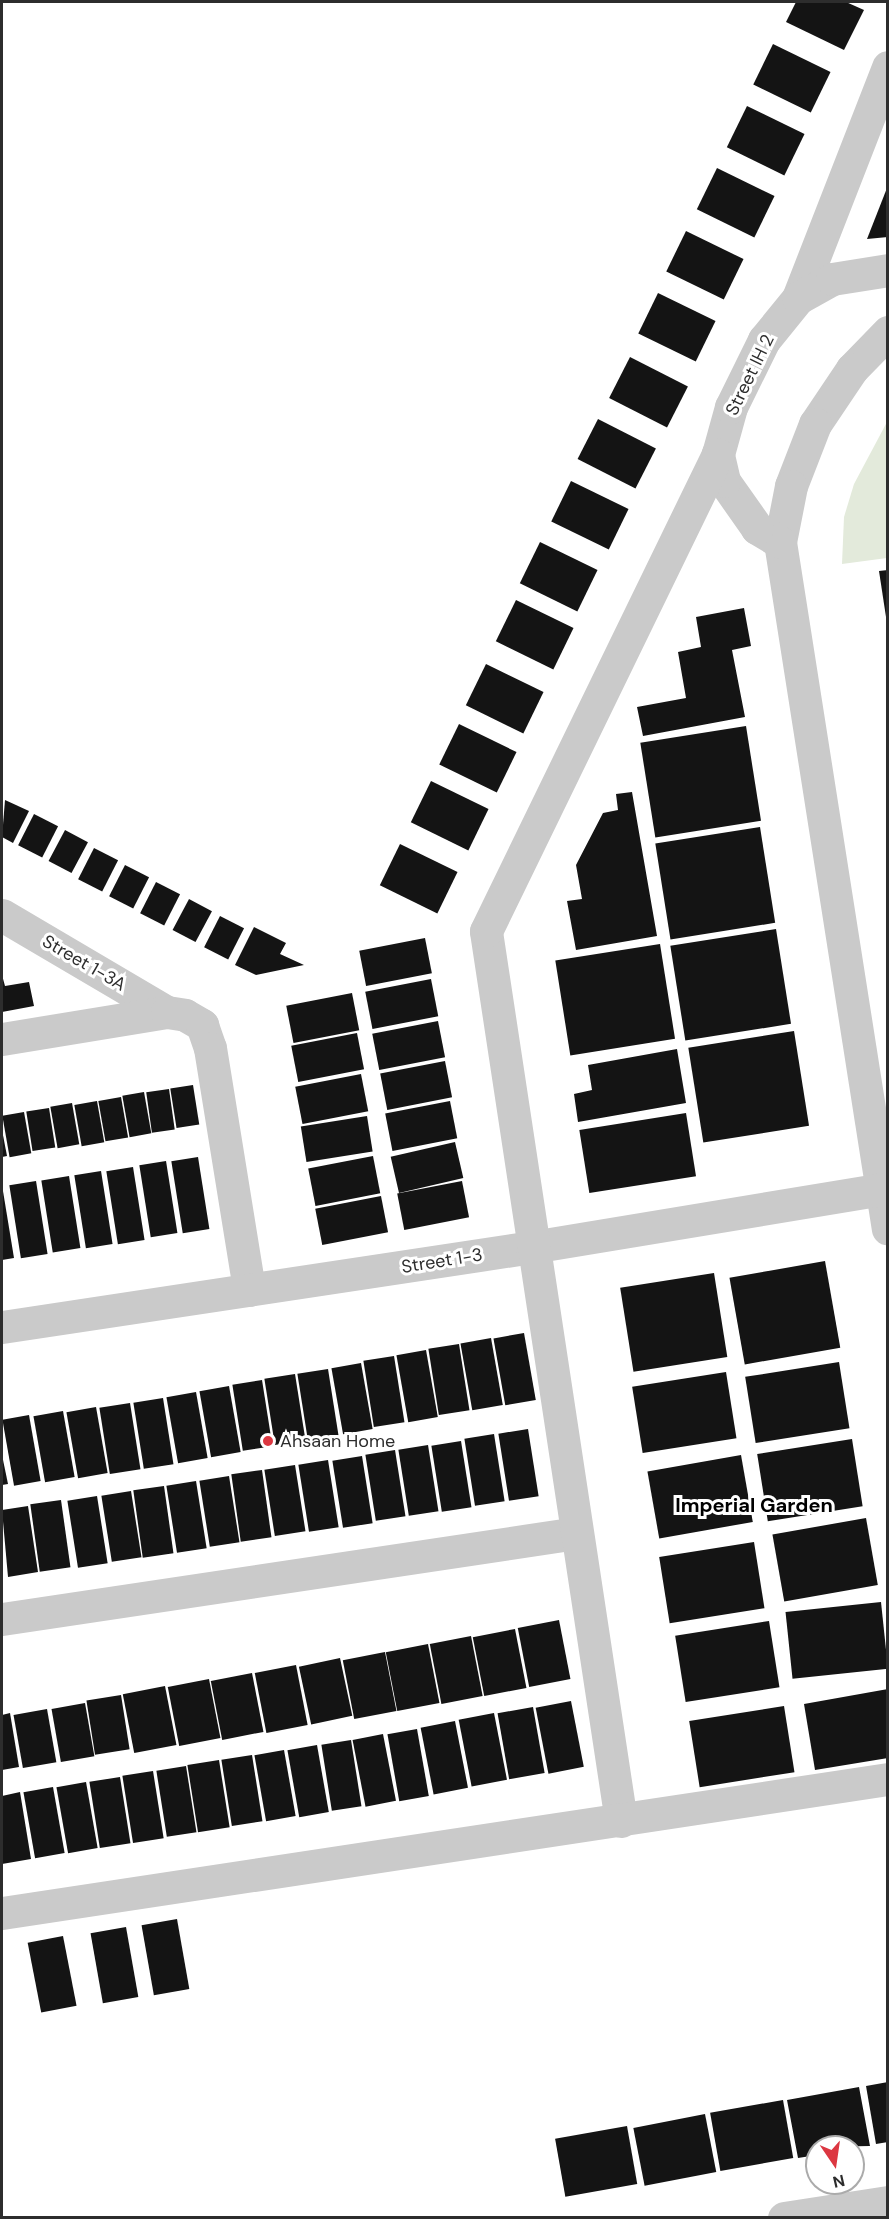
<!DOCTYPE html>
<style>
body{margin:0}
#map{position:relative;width:889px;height:2219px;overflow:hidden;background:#fff;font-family:"DM Sans",sans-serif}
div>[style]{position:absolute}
.green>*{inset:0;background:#e3eadb}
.building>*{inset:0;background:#141414;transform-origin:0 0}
.minor>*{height:33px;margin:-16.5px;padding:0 16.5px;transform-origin:16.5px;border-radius:16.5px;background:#cacaca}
.dots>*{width:16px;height:16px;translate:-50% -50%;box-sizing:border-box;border:3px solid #fff;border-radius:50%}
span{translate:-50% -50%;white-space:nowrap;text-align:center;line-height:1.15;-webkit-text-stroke:6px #fff;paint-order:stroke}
.street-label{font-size:18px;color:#2d2d2d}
.poi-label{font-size:18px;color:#2d2d2d}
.left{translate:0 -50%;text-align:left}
.neighbourhood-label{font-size:20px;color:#000;font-weight:700}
.frame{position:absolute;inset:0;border:3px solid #2d2d2d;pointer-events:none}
.north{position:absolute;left:805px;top:2135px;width:60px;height:60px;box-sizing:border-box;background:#fff;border:2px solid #ababab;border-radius:50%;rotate:167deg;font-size:16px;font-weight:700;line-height:24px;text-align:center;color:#2d2d2d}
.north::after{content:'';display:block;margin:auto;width:21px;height:27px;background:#dc3741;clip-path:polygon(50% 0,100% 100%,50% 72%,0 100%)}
</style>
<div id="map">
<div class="green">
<i style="clip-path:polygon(887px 422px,887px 558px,842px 564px,844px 517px,854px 484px)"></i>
</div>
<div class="building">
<i style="clip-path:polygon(796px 2px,846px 2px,864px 10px,844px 50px,786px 22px)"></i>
<i style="left:773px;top:44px;width:64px;height:45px;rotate:26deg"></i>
<i style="left:747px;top:106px;width:64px;height:46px;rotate:26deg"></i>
<i style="left:717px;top:168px;width:64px;height:46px;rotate:26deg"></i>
<i style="clip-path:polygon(887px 188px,888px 237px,867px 239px)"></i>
<i style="left:686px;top:231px;width:64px;height:45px;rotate:26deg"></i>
<i style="left:658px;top:293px;width:64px;height:45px;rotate:26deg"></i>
<i style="left:630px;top:357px;width:65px;height:46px;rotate:27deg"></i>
<i style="left:598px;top:419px;width:65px;height:45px;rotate:27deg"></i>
<i style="left:571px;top:481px;width:64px;height:45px;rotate:26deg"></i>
<i style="left:540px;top:542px;width:64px;height:46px;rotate:26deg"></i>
<i style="clip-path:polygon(888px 570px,888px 617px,886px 617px,879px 571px)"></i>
<i style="left:516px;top:600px;width:64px;height:46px;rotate:26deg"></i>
<i style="clip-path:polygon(744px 608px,751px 646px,732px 650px,745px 717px,643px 736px,637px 707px,686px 698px,678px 652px,701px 647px,696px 617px)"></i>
<i style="left:486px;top:664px;width:64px;height:46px;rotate:26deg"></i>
<i style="left:459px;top:724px;width:64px;height:45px;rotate:26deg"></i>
<i style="left:746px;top:726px;width:96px;height:107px;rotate:81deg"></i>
<i style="left:431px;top:781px;width:64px;height:46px;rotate:26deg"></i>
<i style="clip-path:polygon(632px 792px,657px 936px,576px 950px,567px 901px,582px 899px,576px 865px,603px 813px,618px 810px,616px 794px)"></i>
<i style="clip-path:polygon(5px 800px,29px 811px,13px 843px,2px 837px)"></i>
<i style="left:34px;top:814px;width:27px;height:35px;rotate:27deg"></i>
<i style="left:760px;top:827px;width:97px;height:106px;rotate:81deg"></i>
<i style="left:65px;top:830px;width:26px;height:35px;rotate:28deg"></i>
<i style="left:400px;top:844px;width:64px;height:46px;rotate:26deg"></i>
<i style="left:94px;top:848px;width:27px;height:35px;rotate:27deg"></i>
<i style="left:125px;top:865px;width:27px;height:35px;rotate:27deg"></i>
<i style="left:156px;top:882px;width:27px;height:35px;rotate:27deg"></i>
<i style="left:189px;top:899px;width:26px;height:35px;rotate:28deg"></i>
<i style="left:220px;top:916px;width:27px;height:35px;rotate:27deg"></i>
<i style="clip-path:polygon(254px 927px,286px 943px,280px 954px,304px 965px,256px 975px,235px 965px)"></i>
<i style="left:776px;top:929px;width:96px;height:107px;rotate:81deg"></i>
<i style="left:425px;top:938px;width:36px;height:67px;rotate:79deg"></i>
<i style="left:660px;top:944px;width:96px;height:106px;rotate:81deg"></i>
<i style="clip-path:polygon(2px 975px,5px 986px,29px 982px,34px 1006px,2px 1012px)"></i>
<i style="left:431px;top:979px;width:38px;height:67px;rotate:79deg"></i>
<i style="left:352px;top:993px;width:38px;height:67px;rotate:79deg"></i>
<i style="left:438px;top:1021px;width:37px;height:67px;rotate:79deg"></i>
<i style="left:794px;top:1031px;width:96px;height:107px;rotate:81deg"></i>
<i style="left:357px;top:1033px;width:37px;height:67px;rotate:79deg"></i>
<i style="clip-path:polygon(677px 1049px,686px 1103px,578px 1122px,574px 1094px,592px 1090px,588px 1065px)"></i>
<i style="left:445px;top:1061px;width:37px;height:66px;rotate:79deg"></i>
<i style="left:361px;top:1074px;width:38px;height:67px;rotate:79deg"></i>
<i style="left:193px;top:1085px;width:40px;height:23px;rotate:81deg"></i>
<i style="left:169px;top:1089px;width:41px;height:23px;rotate:82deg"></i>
<i style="left:144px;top:1092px;width:42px;height:22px;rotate:80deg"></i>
<i style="left:121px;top:1097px;width:41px;height:23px;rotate:80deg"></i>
<i style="left:97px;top:1101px;width:42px;height:23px;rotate:80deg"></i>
<i style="left:450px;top:1101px;width:38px;height:66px;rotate:79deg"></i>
<i style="left:72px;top:1103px;width:42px;height:22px;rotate:80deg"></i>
<i style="left:49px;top:1108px;width:40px;height:23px;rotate:81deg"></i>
<i style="left:24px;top:1112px;width:42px;height:22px;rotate:80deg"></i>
<i style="left:686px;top:1113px;width:64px;height:108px;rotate:81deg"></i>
<i style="left:367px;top:1116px;width:36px;height:67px;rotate:81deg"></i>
<i style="clip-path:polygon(2px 1130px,7px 1156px,2px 1157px)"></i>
<i style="left:455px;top:1142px;width:37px;height:66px;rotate:77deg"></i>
<i style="left:373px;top:1156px;width:38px;height:66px;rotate:79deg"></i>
<i style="left:198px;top:1157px;width:73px;height:27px;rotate:81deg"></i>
<i style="left:166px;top:1161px;width:73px;height:27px;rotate:81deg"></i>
<i style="left:133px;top:1167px;width:74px;height:27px;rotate:81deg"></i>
<i style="left:101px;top:1171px;width:74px;height:27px;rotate:81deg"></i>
<i style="left:69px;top:1176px;width:73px;height:28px;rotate:81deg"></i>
<i style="left:36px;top:1181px;width:74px;height:27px;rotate:81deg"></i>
<i style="left:462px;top:1181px;width:37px;height:66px;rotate:79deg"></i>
<i style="clip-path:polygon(2px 1185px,14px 1258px,2px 1260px)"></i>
<i style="left:381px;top:1196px;width:37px;height:67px;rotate:79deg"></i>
<i style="left:825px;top:1261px;width:88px;height:97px;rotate:80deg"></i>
<i style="left:714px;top:1273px;width:85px;height:95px;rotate:81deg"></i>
<i style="left:524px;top:1333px;width:68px;height:31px;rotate:80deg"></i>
<i style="left:491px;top:1338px;width:68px;height:31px;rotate:80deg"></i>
<i style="left:459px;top:1344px;width:67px;height:31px;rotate:81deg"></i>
<i style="left:426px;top:1350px;width:68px;height:30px;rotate:80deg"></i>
<i style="left:394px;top:1356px;width:67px;height:31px;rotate:81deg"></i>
<i style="left:839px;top:1362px;width:67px;height:95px;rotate:81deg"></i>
<i style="left:361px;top:1363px;width:67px;height:30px;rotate:80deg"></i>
<i style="left:328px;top:1369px;width:67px;height:31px;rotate:81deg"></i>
<i style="left:726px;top:1372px;width:67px;height:95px;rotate:81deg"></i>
<i style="left:295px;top:1374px;width:67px;height:31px;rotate:81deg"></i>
<i style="left:262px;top:1380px;width:67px;height:30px;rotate:81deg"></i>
<i style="left:229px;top:1386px;width:67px;height:30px;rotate:80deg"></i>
<i style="left:196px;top:1392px;width:67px;height:30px;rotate:80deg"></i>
<i style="left:163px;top:1398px;width:67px;height:30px;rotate:81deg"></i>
<i style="left:130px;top:1403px;width:67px;height:31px;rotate:81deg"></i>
<i style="left:96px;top:1407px;width:67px;height:30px;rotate:80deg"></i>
<i style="left:63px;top:1411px;width:67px;height:30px;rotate:80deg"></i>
<i style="left:29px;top:1415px;width:67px;height:27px;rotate:80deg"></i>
<i style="left:528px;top:1429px;width:68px;height:30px;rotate:81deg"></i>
<i style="left:494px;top:1434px;width:68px;height:30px;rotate:81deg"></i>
<i style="left:852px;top:1439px;width:68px;height:96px;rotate:81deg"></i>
<i style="left:461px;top:1441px;width:67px;height:30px;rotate:81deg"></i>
<i style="left:428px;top:1445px;width:67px;height:30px;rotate:81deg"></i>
<i style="left:395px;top:1450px;width:67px;height:30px;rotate:81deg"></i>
<i style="clip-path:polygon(2px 1455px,8px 1484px,2px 1485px)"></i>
<i style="left:741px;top:1455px;width:68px;height:95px;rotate:80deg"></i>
<i style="left:362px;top:1456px;width:68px;height:30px;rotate:81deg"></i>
<i style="left:328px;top:1460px;width:68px;height:30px;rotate:81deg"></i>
<i style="left:295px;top:1465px;width:67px;height:31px;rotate:81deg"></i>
<i style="left:262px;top:1470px;width:68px;height:31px;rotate:82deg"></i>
<i style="left:229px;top:1476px;width:67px;height:30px;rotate:81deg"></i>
<i style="left:196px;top:1481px;width:68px;height:30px;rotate:81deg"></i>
<i style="left:164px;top:1486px;width:68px;height:31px;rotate:82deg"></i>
<i style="left:131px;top:1491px;width:67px;height:30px;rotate:81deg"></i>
<i style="left:97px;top:1496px;width:68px;height:30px;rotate:81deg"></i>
<i style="left:61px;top:1500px;width:68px;height:31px;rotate:82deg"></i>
<i style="clip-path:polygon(28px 1506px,38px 1572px,8px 1577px,2px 1510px)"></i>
<i style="left:866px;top:1518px;width:68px;height:95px;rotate:80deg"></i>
<i style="left:754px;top:1542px;width:67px;height:96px;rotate:81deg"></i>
<i style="left:881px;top:1602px;width:67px;height:96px;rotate:84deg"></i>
<i style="left:559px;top:1620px;width:60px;height:42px;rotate:79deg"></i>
<i style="left:769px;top:1621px;width:67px;height:95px;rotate:81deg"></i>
<i style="left:515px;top:1629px;width:60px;height:43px;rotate:79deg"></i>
<i style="left:471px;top:1636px;width:61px;height:42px;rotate:79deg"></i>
<i style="left:428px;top:1644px;width:60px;height:43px;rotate:79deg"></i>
<i style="left:385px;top:1652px;width:60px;height:43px;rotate:79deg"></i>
<i style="left:340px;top:1658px;width:59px;height:42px;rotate:78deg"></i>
<i style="left:296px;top:1665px;width:61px;height:42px;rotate:79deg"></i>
<i style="left:252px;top:1673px;width:60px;height:42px;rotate:79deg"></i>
<i style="left:209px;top:1679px;width:60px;height:42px;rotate:79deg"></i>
<i style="left:165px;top:1686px;width:60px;height:43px;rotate:79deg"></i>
<i style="clip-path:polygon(888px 1689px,888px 1758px,815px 1770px,804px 1704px)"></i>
<i style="left:121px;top:1695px;width:55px;height:35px;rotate:81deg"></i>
<i style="left:571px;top:1701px;width:67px;height:36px;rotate:79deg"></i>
<i style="left:85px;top:1703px;width:54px;height:34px;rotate:80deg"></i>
<i style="left:784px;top:1706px;width:67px;height:96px;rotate:81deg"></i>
<i style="left:533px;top:1707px;width:67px;height:36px;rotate:80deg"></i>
<i style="left:47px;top:1709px;width:54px;height:34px;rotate:80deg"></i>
<i style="clip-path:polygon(10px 1713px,19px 1767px,2px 1770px,2px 1715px)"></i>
<i style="left:494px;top:1713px;width:68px;height:36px;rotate:79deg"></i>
<i style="left:455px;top:1721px;width:68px;height:35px;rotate:79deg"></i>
<i style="left:417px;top:1729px;width:68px;height:30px;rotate:80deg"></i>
<i style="left:383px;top:1734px;width:68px;height:31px;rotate:79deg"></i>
<i style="left:351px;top:1740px;width:67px;height:30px;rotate:81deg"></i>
<i style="left:317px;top:1745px;width:68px;height:30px;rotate:80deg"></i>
<i style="left:284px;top:1750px;width:67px;height:30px;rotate:80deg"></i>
<i style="left:252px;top:1755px;width:67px;height:31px;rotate:81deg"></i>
<i style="left:219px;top:1760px;width:68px;height:32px;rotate:81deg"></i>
<i style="left:186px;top:1766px;width:67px;height:30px;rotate:81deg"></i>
<i style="left:153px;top:1771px;width:68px;height:31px;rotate:81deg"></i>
<i style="left:120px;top:1777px;width:67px;height:31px;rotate:81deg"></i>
<i style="left:86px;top:1782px;width:67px;height:30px;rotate:80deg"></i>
<i style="left:53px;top:1787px;width:67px;height:30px;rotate:80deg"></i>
<i style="clip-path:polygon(20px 1792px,31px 1859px,2px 1864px,2px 1796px)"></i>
<i style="left:177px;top:1919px;width:71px;height:36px;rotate:80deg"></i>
<i style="left:126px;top:1927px;width:71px;height:36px;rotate:80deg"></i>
<i style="left:63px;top:1936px;width:71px;height:36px;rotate:79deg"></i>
<i style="clip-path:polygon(888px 2082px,888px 2142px,876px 2144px,866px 2086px)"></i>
<i style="clip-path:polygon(859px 2087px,870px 2146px,817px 2147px,817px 2155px,798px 2158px,787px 2100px)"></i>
<i style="left:783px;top:2100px;width:59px;height:74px;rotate:80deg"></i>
<i style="left:705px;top:2114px;width:59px;height:73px;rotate:79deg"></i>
<i style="left:627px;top:2126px;width:59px;height:73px;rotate:80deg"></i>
</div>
<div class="minor">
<i style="left:798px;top:298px;width:248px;rotate:-68.7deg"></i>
<i style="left:888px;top:332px;width:52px;rotate:134.2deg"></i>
<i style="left:852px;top:369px;width:66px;rotate:123.9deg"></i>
<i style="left:815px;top:424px;width:66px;rotate:111.2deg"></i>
<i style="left:791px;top:486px;width:57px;rotate:101.1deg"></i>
<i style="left:780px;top:542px;width:695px;rotate:81.07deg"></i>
<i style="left:780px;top:542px;width:27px;rotate:-149deg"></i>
<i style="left:757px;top:528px;width:57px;rotate:-125.1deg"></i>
<i style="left:724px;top:481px;width:28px;rotate:-103deg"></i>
<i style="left:718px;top:454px;width:49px;rotate:-74.5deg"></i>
<i style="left:731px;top:407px;width:75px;rotate:-63.8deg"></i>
<i style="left:764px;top:340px;width:54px;rotate:-51deg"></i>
<i style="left:798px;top:298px;width:39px;rotate:-29deg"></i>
<i style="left:832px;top:279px;width:57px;rotate:-9.1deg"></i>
<i style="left:2px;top:915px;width:191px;rotate:30.5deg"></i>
<i style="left:2px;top:1039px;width:167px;rotate:-9.3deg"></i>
<i style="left:167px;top:1012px;width:18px;rotate:9deg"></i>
<i style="left:185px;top:1015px;width:20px;rotate:30deg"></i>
<i style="left:202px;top:1025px;width:24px;rotate:71deg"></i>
<i style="left:210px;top:1048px;width:245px;rotate:80.8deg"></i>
<i style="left:2px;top:1327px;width:536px;rotate:-8.58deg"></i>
<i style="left:532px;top:1247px;width:354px;rotate:-9.4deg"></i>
<i style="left:2px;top:1619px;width:581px;rotate:-8.51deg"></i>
<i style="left:621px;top:1821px;width:900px;rotate:-98.63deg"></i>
<i style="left:486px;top:931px;width:530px;rotate:-64.06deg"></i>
<i style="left:2px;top:1913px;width:896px;rotate:-8.6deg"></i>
<i style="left:784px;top:2218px;width:105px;rotate:-8.7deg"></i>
</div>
<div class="dots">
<i style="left:268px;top:1441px;background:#dc3741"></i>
</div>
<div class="street-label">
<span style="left:750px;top:375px;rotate:-64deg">Street IH 2</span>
<span style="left:84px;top:963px;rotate:30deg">Street 1-3A</span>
<span style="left:442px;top:1261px;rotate:-9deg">Street 1-3</span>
</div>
<div class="poi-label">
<span class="left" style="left:280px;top:1441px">Ahsaan Home</span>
</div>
<div class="neighbourhood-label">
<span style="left:754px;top:1505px">Imperial Garden</span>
</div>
<div class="frame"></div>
<div class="north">N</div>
</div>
